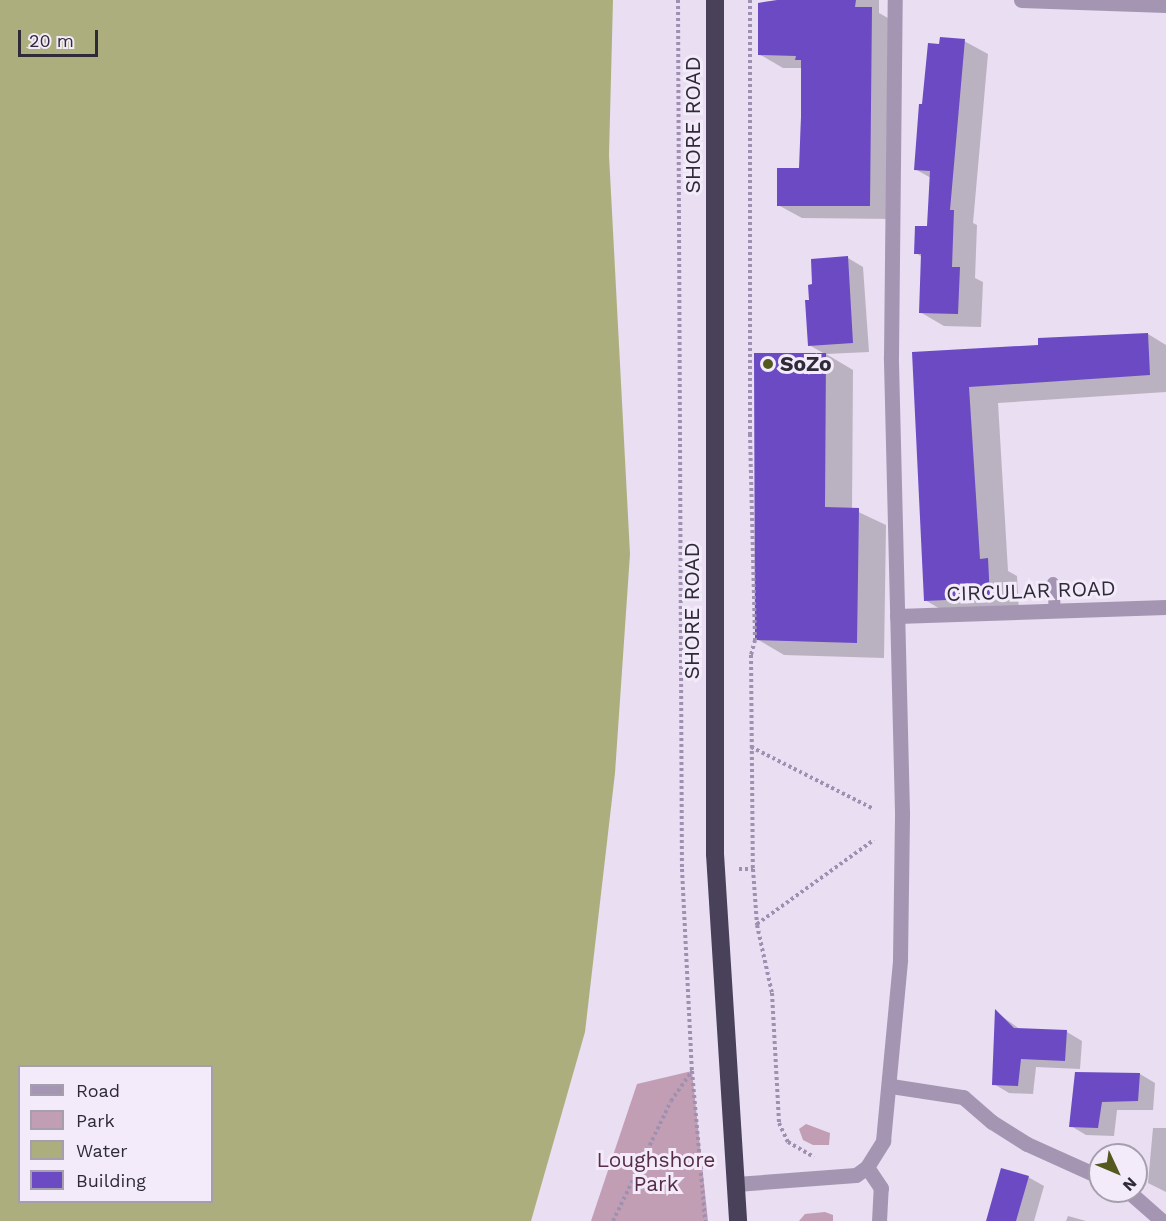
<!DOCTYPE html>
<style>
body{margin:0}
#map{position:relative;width:1166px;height:1221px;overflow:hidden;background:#e9def2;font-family:"Work Sans",sans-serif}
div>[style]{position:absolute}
.green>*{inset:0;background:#c29eb5}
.water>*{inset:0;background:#acaf7d}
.shadow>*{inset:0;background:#0003}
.building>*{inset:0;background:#6b4ac4}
.path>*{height:4px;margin-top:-2px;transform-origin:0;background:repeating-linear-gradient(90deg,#9f90b2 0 3px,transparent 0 6px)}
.lane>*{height:12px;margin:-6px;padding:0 6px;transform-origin:6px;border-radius:6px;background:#a496b3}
.street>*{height:15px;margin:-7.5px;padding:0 7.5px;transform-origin:7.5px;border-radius:7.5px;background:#a496b3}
.highway>*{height:18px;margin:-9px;padding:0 9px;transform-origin:9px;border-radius:9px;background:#494159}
.dots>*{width:16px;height:16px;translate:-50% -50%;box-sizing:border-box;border:3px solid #f3ebfa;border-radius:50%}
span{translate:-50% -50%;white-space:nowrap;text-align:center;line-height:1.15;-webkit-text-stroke:6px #f3ebfa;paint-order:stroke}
.street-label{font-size:21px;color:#2f2a38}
.poi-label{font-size:21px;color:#2f2a38;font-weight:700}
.left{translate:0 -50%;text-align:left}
.park-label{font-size:21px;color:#562d46}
.legend{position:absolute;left:18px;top:1065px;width:195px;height:138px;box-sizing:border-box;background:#f3ebfa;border:2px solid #a59eac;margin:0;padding:8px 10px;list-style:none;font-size:18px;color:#2f2a38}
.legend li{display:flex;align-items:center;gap:12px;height:30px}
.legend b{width:30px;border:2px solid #a59eac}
.north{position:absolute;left:1088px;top:1143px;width:60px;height:60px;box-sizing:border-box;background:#f3ebfa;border:2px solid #a59eac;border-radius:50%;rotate:134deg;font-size:16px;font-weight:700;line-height:24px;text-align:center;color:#2f2a38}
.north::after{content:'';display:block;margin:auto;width:21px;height:27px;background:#545a1f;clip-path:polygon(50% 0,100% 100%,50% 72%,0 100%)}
.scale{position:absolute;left:18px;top:30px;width:80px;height:27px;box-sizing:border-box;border:3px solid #2f2a38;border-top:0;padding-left:8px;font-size:18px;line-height:21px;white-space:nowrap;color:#2f2a38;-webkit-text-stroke:4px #f3ebfa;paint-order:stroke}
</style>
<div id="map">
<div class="green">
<i style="clip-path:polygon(692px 1071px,708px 1221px,591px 1221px,637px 1084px)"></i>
<i style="clip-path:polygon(806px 1124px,830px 1133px,829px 1145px,813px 1145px,803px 1140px,799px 1129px)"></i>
<i style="clip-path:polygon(825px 1212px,833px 1215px,833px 1221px,799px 1221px,805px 1214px)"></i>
</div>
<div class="water">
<i style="clip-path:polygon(evenodd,0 0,613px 0,609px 155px,630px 554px,615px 773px,585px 1032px,531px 1221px,0 1221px,0 0,20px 1066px,212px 1066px,212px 1202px,20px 1202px,20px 1066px)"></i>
</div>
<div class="shadow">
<i style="clip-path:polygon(779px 0,879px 0,879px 13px,895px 22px,893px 219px,802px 218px,778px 205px,800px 170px,802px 68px,783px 68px,759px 54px)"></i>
<i style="clip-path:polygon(964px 41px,988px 54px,973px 223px,977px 225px,975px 278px,983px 282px,981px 327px,944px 326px,920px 312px,922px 257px,916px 253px,929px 228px,931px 178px,915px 169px,940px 45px)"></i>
<i style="clip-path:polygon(848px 258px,863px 267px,869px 352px,826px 354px,853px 370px,852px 509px,886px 525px,884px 658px,784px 655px,757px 639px,825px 354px,809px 345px,810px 302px,813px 286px)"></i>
<i style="clip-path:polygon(1148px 334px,1166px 345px,1166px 392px,998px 403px,1008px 571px,1017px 576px,1019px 613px,954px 617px,925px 600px,913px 353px,1039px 346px)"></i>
<i style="clip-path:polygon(996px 1012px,1021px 1030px,1067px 1032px,1082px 1041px,1080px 1069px,1036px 1067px,1033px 1094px,1009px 1093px,994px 1084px)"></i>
<i style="clip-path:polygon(1077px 1073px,1140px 1074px,1155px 1083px,1153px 1110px,1117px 1110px,1114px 1136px,1086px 1135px,1071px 1126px)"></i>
<i style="clip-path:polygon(1153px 1128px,1166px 1128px,1166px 1192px,1148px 1183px)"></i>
<i style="clip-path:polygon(1028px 1177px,1044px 1186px,1034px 1221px,988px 1221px)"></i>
<i style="clip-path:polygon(1068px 1216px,1086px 1221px,1066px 1221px)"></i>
</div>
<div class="building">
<i style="clip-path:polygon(777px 0,856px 0,855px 7px,872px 7px,870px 206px,777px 206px,777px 168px,799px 168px,801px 117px,801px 60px,795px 60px,796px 56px,758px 55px,758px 3px)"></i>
<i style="clip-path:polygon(940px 37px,965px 39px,950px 210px,954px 210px,952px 267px,960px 267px,958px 314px,919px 313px,921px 254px,914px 254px,915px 226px,927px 226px,930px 171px,914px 170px,919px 104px,922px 104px,928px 43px,939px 44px)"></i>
<i style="clip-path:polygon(848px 256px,853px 343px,808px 346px,805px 300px,809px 300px,808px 285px,812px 284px,811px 259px)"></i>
<i style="clip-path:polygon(1148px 333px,1150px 375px,969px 387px,980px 559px,988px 558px,990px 598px,924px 601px,912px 352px,1038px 345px,1038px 338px)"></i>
<i style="clip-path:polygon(754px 353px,826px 353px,825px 507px,859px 508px,857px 643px,755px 640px)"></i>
<i style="clip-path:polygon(995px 1009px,1014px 1028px,1067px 1030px,1065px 1061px,1021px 1059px,1018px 1086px,992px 1085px)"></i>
<i style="clip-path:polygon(1075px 1072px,1140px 1073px,1138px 1101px,1102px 1102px,1098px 1128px,1069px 1127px)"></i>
<i style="clip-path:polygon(1001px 1168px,1029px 1176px,1016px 1221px,986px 1221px)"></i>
</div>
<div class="path">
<i style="left:678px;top:0;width:869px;rotate:89.74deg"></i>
<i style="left:682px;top:869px;width:202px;rotate:87.2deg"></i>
<i style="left:692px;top:1071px;width:151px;rotate:85deg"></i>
<i style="left:750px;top:0;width:434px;rotate:90deg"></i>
<i style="left:750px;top:434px;width:206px;rotate:88.6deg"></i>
<i style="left:755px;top:640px;width:16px;rotate:105deg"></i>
<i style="left:751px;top:655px;width:214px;rotate:89.5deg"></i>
<i style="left:753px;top:869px;width:56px;rotate:85.9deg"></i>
<i style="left:757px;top:925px;width:70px;rotate:77.6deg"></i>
<i style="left:772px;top:993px;width:130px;rotate:86.9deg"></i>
<i style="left:779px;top:1123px;width:21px;rotate:65deg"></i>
<i style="left:788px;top:1142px;width:30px;rotate:30deg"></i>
<i style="left:751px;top:747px;width:138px;rotate:26.8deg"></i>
<i style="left:739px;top:869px;width:14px"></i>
<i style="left:757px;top:924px;width:144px;rotate:-35.7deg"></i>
<i style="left:613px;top:1221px;width:133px;rotate:-64.2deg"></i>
<i style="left:671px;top:1101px;width:37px;rotate:-55deg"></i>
</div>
<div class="lane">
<i style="left:1053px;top:583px;width:29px;rotate:86deg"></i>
</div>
<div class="street">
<i style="left:1021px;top:0;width:145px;rotate:2deg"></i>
<i style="left:897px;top:616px;width:269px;rotate:-1.9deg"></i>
<i style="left:891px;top:1086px;width:73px;rotate:8.7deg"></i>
<i style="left:963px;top:1097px;width:38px;rotate:41deg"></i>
<i style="left:992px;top:1122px;width:41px;rotate:32.2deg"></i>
<i style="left:1027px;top:1144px;width:80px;rotate:24.3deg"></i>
<i style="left:736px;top:1184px;width:120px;rotate:-4.3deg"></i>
<i style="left:856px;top:1175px;width:14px;rotate:-36deg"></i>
<i style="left:1128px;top:1191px;width:45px;rotate:41.4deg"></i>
<i style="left:879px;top:1221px;width:33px;rotate:-87deg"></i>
<i style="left:881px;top:1188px;width:25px;rotate:-124deg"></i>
<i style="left:867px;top:1167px;width:31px;rotate:-58deg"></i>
<i style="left:883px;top:1141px;width:182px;rotate:-84.6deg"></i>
<i style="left:900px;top:960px;width:148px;rotate:-89.2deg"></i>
<i style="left:902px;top:812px;width:456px;rotate:-91.4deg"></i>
<i style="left:891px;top:356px;width:356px;rotate:-89.4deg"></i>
</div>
<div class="highway">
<i style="left:715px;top:0;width:854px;rotate:90deg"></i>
<i style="left:715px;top:854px;width:368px;rotate:86.4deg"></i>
</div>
<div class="dots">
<i style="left:768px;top:364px;background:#545a1f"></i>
</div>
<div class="street-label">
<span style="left:693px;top:125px;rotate:-90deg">SHORE ROAD</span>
<span style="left:1031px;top:591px;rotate:-2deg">CIRCULAR ROAD</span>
<span style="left:692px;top:611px;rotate:-90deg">SHORE ROAD</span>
</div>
<div class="poi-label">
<span class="left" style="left:780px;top:364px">SoZo</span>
</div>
<div class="park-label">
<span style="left:656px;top:1172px">Loughshore<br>Park</span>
</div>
<ul class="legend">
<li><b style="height:8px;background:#a496b3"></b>Road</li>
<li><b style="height:16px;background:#c29eb5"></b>Park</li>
<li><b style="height:16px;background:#acaf7d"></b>Water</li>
<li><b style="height:16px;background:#6b4ac4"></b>Building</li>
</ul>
<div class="north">N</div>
<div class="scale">20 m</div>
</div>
